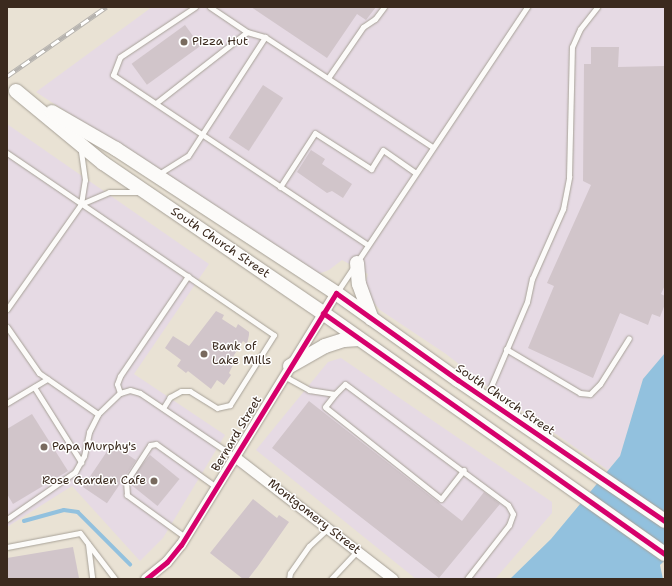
<!DOCTYPE html>
<style>
body{margin:0}
#map{position:relative;width:672px;height:586px;overflow:hidden;background:#e9e2d4;font-family:"Shantell Sans",sans-serif}
div>[style]{position:absolute}
.built>*{inset:0;background:#e6dae4}
.water>*{inset:0;background:#92c1de}
.stream>*{height:3.5px;margin:-1.75px;padding:0 1.75px;transform-origin:1.75px;border-radius:1.75px;background:#92c1de}
.building>*{inset:0;background:#d1c5ca;transform-origin:0 0}
.roads{filter:drop-shadow(0 0 1px #a7a197) drop-shadow(0 0 1px #a7a197)}
.service>*{height:5px;margin:-2.5px;padding:0 2.5px;transform-origin:2.5px;border-radius:2.5px;background:#fcfbf9}
.minor>*{height:10px;margin:-5px;padding:0 5px;transform-origin:5px;border-radius:5px;background:#fcfbf9}
.secondary>*{height:14px;margin:-7px;padding:0 7px;transform-origin:7px;border-radius:7px;background:#fcfbf9}
.rail>*{height:4.5px;margin-top:-2.25px;transform-origin:0;background:repeating-linear-gradient(90deg,#fff 0 9px,#b6b3af 0 18px);box-sizing:border-box;border-block:1px solid #b6b3af}
.cycleway>*{height:5px;margin:-2.5px;padding:0 2.5px;transform-origin:2.5px;border-radius:2.5px;background:#d6006c}
.dots>*{width:11px;height:11px;translate:-50% -50%;box-sizing:border-box;border:2px solid #fff;border-radius:50%}
span{translate:-50% -50%;white-space:nowrap;text-align:center;line-height:1.15;-webkit-text-stroke:3px #fff;paint-order:stroke}
.poi-label{font-size:12px;color:#3b2a1e}
.left{translate:0 -50%;text-align:left}
.right{translate:-100% -50%;text-align:right}
.street-label{font-size:12px;color:#3b2a1e}
.frame{position:absolute;inset:0;border:8px solid #3b2a1e;pointer-events:none}
</style>
<div id="map">
<div class="built">
<i style="clip-path:polygon(152px 7px,665px 7px,665px 353px,643px 379px,620px 456px,608px 470px,492px 390px,446px 354px,380px 310px,369px 297px,365px 284px,368px 274px,342px 260px,329px 270px,318px 274px,293px 260px,36px 92px)"></i>
<i style="clip-path:polygon(7px 124px,209px 264px,134px 374px,225px 435px,163px 538px,140px 561px,72px 486px,7px 527px)"></i>
<i style="clip-path:polygon(341px 358px,552px 502px,552px 513px,495px 579px,416px 579px,256px 450px,328px 362px)"></i>
</div>
<div class="water">
<i style="clip-path:polygon(665px 353px,665px 560px,660px 565px,663px 579px,510px 579px,551px 539px,620px 456px,643px 379px)"></i>
</div>
<div class="stream">
<i style="left:24px;top:521px;width:41px;rotate:-15.4deg"></i>
<i style="left:64px;top:510px;width:14px;rotate:8deg"></i>
<i style="left:78px;top:512px;width:74px;rotate:45deg"></i>
</div>
<div class="building">
<i style="clip-path:polygon(251px 7px,376px 7px,366px 20px,357px 14px,327px 58px)"></i>
<i style="left:185px;top:25px;width:26px;height:66px;rotate:54deg"></i>
<i style="clip-path:polygon(591px 47px,619px 47px,618px 67px,665px 66px,665px 285px,661px 294px,665px 296px,665px 304px,660px 317px,652px 314px,648px 325px,620px 313px,593px 378px,528px 348px,554px 286px,547px 283px,591px 185px,583px 181px,584px 64px,591px 64px)"></i>
<i style="left:263px;top:85px;width:24px;height:63px;rotate:33deg"></i>
<i style="clip-path:polygon(311px 150px,325px 159px,322px 164px,352px 184px,343px 198px,332px 191px,327px 193px,297px 172px)"></i>
<i style="clip-path:polygon(216px 311px,224px 315px,222px 319px,236px 328px,238px 324px,249px 332px,249px 335px,247px 344px,243px 341px,229px 363px,233px 365px,229px 373px,231px 375px,224px 385px,217px 380px,211px 389px,188px 371px,186px 373px,177px 366px,181px 360px,165px 348px,173px 336px,189px 346px)"></i>
<i style="clip-path:polygon(309px 401px,462px 521px,484px 492px,500px 504px,439px 578px,272px 448px)"></i>
<i style="clip-path:polygon(32px 414px,68px 471px,13px 504px,7px 494px,7px 429px)"></i>
<i style="left:112px;top:444px;width:29px;height:52px;rotate:34deg"></i>
<i style="left:150px;top:455px;width:38px;height:35px;rotate:39deg"></i>
<i style="clip-path:polygon(253px 499px,277px 518px,279px 515px,289px 522px,258px 566px,248px 579px,243px 579px,210px 553px)"></i>
<i style="clip-path:polygon(73px 547px,79px 578px,7px 579px,7px 558px)"></i>
</div>
<div class="roads">
<div class="service">
<i style="left:195px;top:7px;width:90px;rotate:146.3deg"></i>
<i style="left:120px;top:57px;width:19px;rotate:111deg"></i>
<i style="left:113px;top:75px;width:306px;rotate:33.7deg"></i>
<i style="left:210px;top:7px;width:45px;rotate:34deg"></i>
<i style="left:247px;top:32px;width:19px;rotate:16deg"></i>
<i style="left:328px;top:78px;width:62px;rotate:-55.5deg"></i>
<i style="left:363px;top:27px;width:14px;rotate:-34deg"></i>
<i style="left:375px;top:19px;width:15px;rotate:-53deg"></i>
<i style="left:156px;top:103px;width:115px;rotate:-38deg"></i>
<i style="left:7px;top:153px;width:323px;rotate:34.3deg"></i>
<i style="left:274px;top:335px;width:83px;rotate:122.2deg"></i>
<i style="left:230px;top:405px;width:13px;rotate:167deg"></i>
<i style="left:217px;top:408px;width:32px;rotate:-148deg"></i>
<i style="left:190px;top:391px;width:9px;rotate:180deg"></i>
<i style="left:181px;top:391px;width:13px;rotate:151deg"></i>
<i style="left:170px;top:397px;width:13px;rotate:122deg"></i>
<i style="left:157px;top:175px;width:36px;rotate:-32deg"></i>
<i style="left:188px;top:156px;width:142px;rotate:-57.1deg"></i>
<i style="left:265px;top:37px;width:199px;rotate:33.3deg"></i>
<i style="left:280px;top:187px;width:64px;rotate:-57.1deg"></i>
<i style="left:315px;top:133px;width:67px;rotate:32.7deg"></i>
<i style="left:371px;top:169px;width:22px;rotate:-58deg"></i>
<i style="left:383px;top:150px;width:39px;rotate:35deg"></i>
<i style="left:81px;top:204px;width:30px;rotate:-23deg"></i>
<i style="left:109px;top:192px;width:28px"></i>
<i style="left:337px;top:292px;width:343px;rotate:-56.3deg"></i>
<i style="left:7px;top:309px;width:128px;rotate:-54.8deg"></i>
<i style="left:81px;top:204px;width:24px;rotate:-81deg"></i>
<i style="left:85px;top:180px;width:30px;rotate:-98deg"></i>
<i style="left:7px;top:327px;width:56px;rotate:55.2deg"></i>
<i style="left:39px;top:373px;width:72px;rotate:34.8deg"></i>
<i style="left:98px;top:414px;width:30px;rotate:-44deg"></i>
<i style="left:120px;top:393px;width:10px;rotate:-17deg"></i>
<i style="left:130px;top:390px;width:10px;rotate:17deg"></i>
<i style="left:140px;top:393px;width:115px;rotate:34deg"></i>
<i style="left:506px;top:349px;width:86px;rotate:30.7deg"></i>
<i style="left:580px;top:393px;width:10px;rotate:6deg"></i>
<i style="left:590px;top:394px;width:14px;rotate:-45deg"></i>
<i style="left:600px;top:384px;width:54px;rotate:-57.8deg"></i>
<i style="left:284px;top:376px;width:29px;rotate:29deg"></i>
<i style="left:309px;top:390px;width:26px;rotate:9deg"></i>
<i style="left:335px;top:394px;width:14px;rotate:-45deg"></i>
<i style="left:345px;top:384px;width:203px;rotate:36.6deg"></i>
<i style="left:508px;top:505px;width:10px;rotate:61deg"></i>
<i style="left:513px;top:514px;width:12px;rotate:110deg"></i>
<i style="left:509px;top:525px;width:68px;rotate:127.9deg"></i>
<i style="left:34px;top:387px;width:89px;rotate:57.9deg"></i>
<i style="left:120px;top:393px;width:9px;rotate:-108deg"></i>
<i style="left:117px;top:384px;width:9px;rotate:-69deg"></i>
<i style="left:120px;top:376px;width:121px;rotate:-55.8deg"></i>
<i style="left:335px;top:394px;width:16px;rotate:128deg"></i>
<i style="left:325px;top:407px;width:148px;rotate:38.4deg"></i>
<i style="left:441px;top:499px;width:37px;rotate:-52deg"></i>
<i style="left:486px;top:398px;width:104px;rotate:-66.9deg"></i>
<i style="left:527px;top:302px;width:24px;rotate:-78deg"></i>
<i style="left:532px;top:279px;width:77px;rotate:-66.1deg"></i>
<i style="left:563px;top:209px;width:33px;rotate:-79deg"></i>
<i style="left:569px;top:177px;width:130px;rotate:-88.7deg"></i>
<i style="left:572px;top:47px;width:20px;rotate:-66deg"></i>
<i style="left:580px;top:29px;width:28px;rotate:-52deg"></i>
<i style="left:7px;top:403px;width:47px;rotate:-31deg"></i>
<i style="left:7px;top:519px;width:83px;rotate:-34.7deg"></i>
<i style="left:75px;top:472px;width:18px;rotate:-61deg"></i>
<i style="left:84px;top:456px;width:25px;rotate:-78deg"></i>
<i style="left:89px;top:432px;width:20px;rotate:-63deg"></i>
<i style="left:185px;top:537px;width:72px;rotate:-144.1deg"></i>
<i style="left:127px;top:495px;width:13px;rotate:-94deg"></i>
<i style="left:126px;top:482px;width:44px;rotate:-57deg"></i>
<i style="left:150px;top:445px;width:6px;rotate:-9deg"></i>
<i style="left:156px;top:444px;width:74px;rotate:35.6deg"></i>
<i style="left:88px;top:544px;width:35px;rotate:83deg"></i>
<i style="left:7px;top:547px;width:74px;rotate:-10.9deg"></i>
<i style="left:80px;top:533px;width:58px;rotate:52.7deg"></i>
<i style="left:289px;top:579px;width:6px;rotate:-81deg"></i>
<i style="left:290px;top:573px;width:33px;rotate:-55deg"></i>
<i style="left:309px;top:546px;width:26px;rotate:-43deg"></i>
<i style="left:331px;top:579px;width:38px;rotate:-47deg"></i>
</div>
<div class="minor">
<i style="left:235px;top:457px;width:200px;rotate:37.7deg"></i>
<i style="left:146px;top:579px;width:27px;rotate:-39deg"></i>
<i style="left:167px;top:562px;width:22px;rotate:-51deg"></i>
<i style="left:181px;top:545px;width:296px;rotate:-58.4deg"></i>
</div>
<div class="secondary">
<i style="left:16px;top:91px;width:113px;rotate:39.6deg"></i>
<i style="left:103px;top:163px;width:266px;rotate:34.3deg"></i>
<i style="left:323px;top:313px;width:418px;rotate:35.2deg"></i>
<i style="left:52px;top:112px;width:74px;rotate:30deg"></i>
<i style="left:116px;top:149px;width:263px;rotate:33.2deg"></i>
<i style="left:336px;top:293px;width:150px;rotate:35.5deg"></i>
<i style="left:458px;top:380px;width:250px;rotate:34.3deg"></i>
<i style="left:357px;top:263px;width:21px;rotate:85deg"></i>
<i style="left:359px;top:284px;width:37px;rotate:70deg"></i>
<i style="left:290px;top:366px;width:40px;rotate:-29.7deg"></i>
<i style="left:325px;top:346px;width:20px;rotate:-18deg"></i>
<i style="left:344px;top:340px;width:15px;rotate:-4deg"></i>
</div>
</div>
<div class="rail">
<i style="left:7px;top:76px;width:121px;rotate:-34.9deg"></i>
</div>
<div class="cycleway">
<i style="left:323px;top:313px;width:418px;rotate:35.2deg"></i>
<i style="left:146px;top:579px;width:27px;rotate:-39deg"></i>
<i style="left:167px;top:562px;width:22px;rotate:-51deg"></i>
<i style="left:181px;top:545px;width:296px;rotate:-58.4deg"></i>
<i style="left:336px;top:293px;width:150px;rotate:35.5deg"></i>
<i style="left:458px;top:380px;width:250px;rotate:34.3deg"></i>
</div>
<div class="dots">
<i style="left:184px;top:42px;background:#786a5e"></i>
<i style="left:204px;top:354px;background:#786a5e"></i>
<i style="left:44px;top:447px;background:#786a5e"></i>
<i style="left:154px;top:481px;background:#786a5e"></i>
</div>
<div class="poi-label">
<span class="left" style="left:192px;top:42px">Pizza Hut</span>
<span class="left" style="left:212px;top:354px">Bank of<br>Lake Mills</span>
<span class="left" style="left:52px;top:447px">Papa Murphy's</span>
<span class="right" style="left:146px;top:481px">Rose Garden Cafe</span>
</div>
<div class="street-label">
<span style="left:220px;top:243px;rotate:34deg">South Church Street</span>
<span style="left:505px;top:400px;rotate:34deg">South Church Street</span>
<span style="left:237px;top:434px;rotate:-59deg">Bernard Street</span>
<span style="left:314px;top:517px;rotate:38deg">Montgomery Street</span>
</div>
<div class="frame"></div>
</div>
